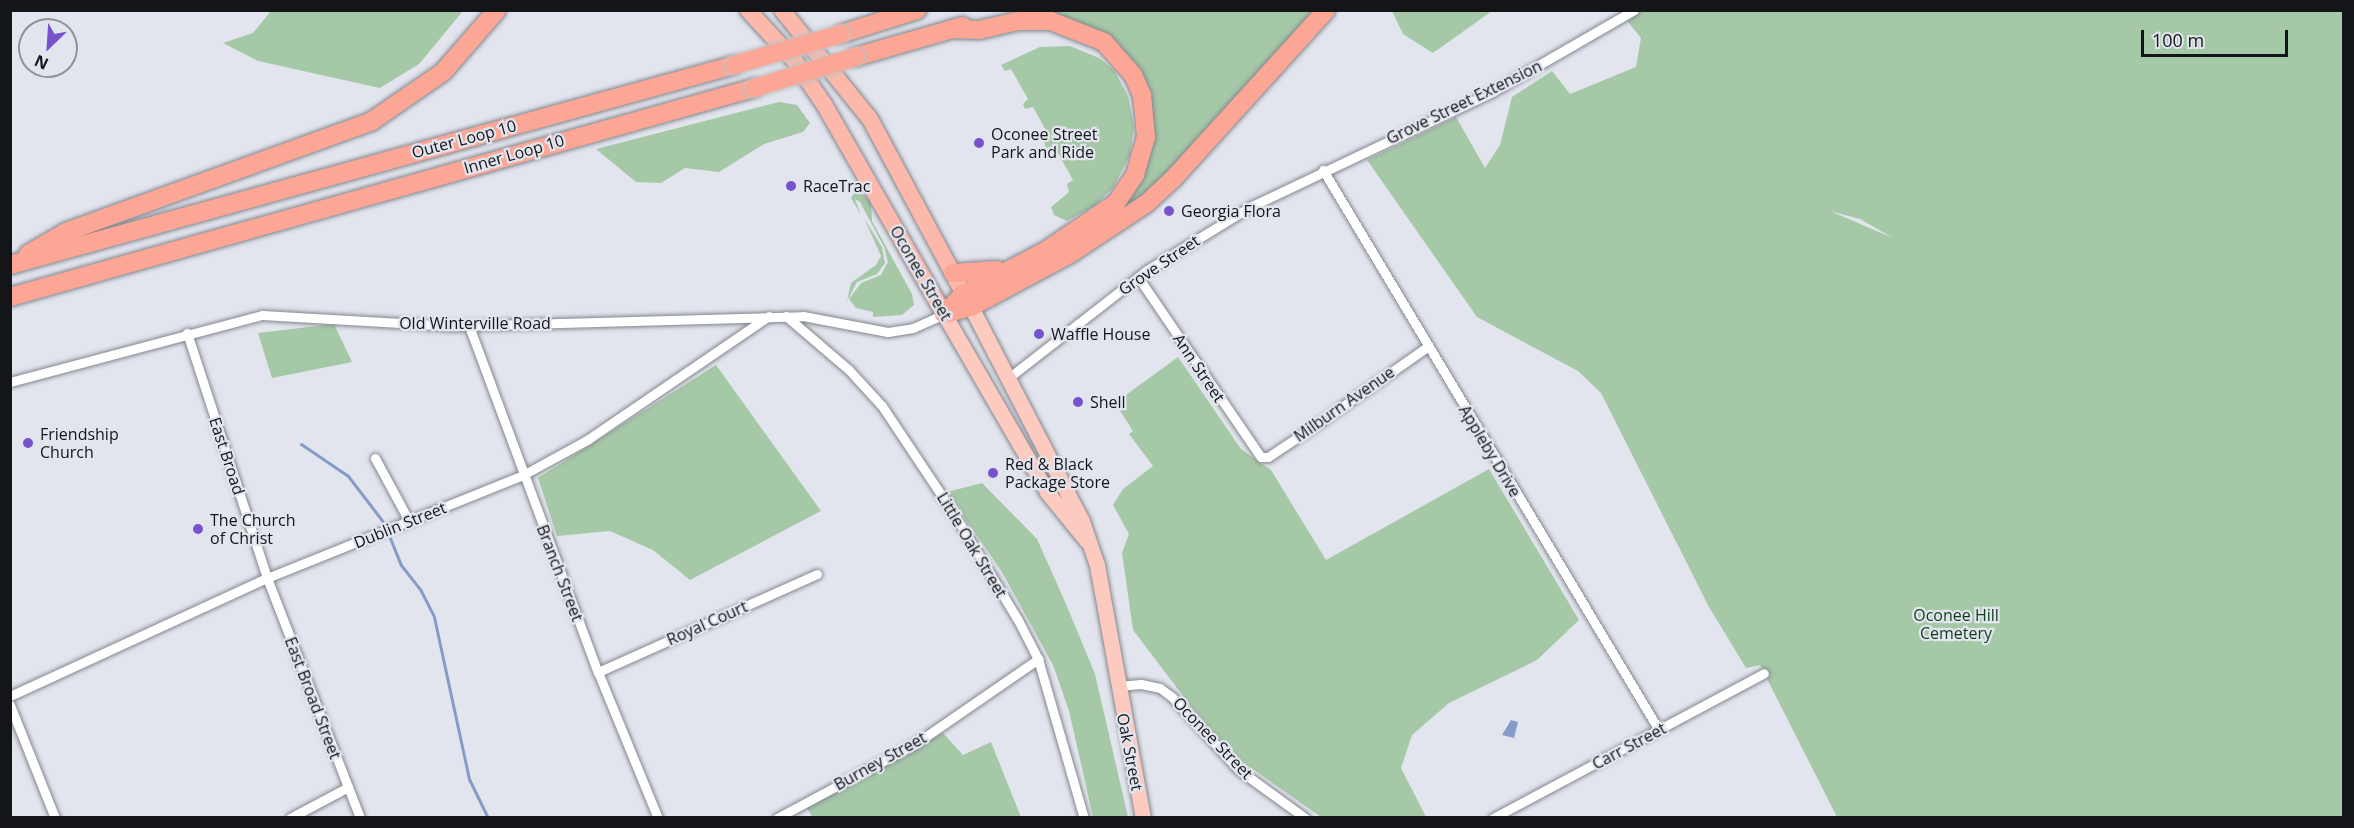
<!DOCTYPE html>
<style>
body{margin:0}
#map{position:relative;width:2354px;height:828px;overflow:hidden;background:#e2e5ee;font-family:"Open Sans",sans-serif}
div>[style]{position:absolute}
.green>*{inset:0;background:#a5c8a7}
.water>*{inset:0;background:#859cc8}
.stream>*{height:3px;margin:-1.5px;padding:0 1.5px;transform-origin:1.5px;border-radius:1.5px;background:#859cc8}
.roads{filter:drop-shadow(0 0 2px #84878e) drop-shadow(0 0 2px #84878e)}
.minor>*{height:9px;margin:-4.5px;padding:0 4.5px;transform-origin:4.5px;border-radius:4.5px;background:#fff}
.primary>*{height:15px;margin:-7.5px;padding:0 7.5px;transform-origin:7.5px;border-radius:7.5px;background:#fdcac0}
.trunk>*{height:16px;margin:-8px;padding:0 8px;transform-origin:8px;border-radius:8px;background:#fcb8ab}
.motorway>*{height:18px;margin:-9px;padding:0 9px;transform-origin:9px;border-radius:9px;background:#fca696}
.bridges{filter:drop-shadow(0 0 2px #c2c2c3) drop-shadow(0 0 2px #c2c2c3)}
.motorway-bridge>*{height:18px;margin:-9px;padding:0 9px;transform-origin:9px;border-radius:9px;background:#fca696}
.dots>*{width:16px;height:16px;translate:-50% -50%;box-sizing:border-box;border:3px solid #e2e5ee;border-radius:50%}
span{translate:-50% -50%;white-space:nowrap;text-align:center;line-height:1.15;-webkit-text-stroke:4.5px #e2e5ee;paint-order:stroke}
.street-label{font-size:16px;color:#141518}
.poi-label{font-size:16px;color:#141518}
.left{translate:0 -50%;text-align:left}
.park-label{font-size:16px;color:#0f3d18}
.frame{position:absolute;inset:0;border:12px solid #141518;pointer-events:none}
.north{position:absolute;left:18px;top:18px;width:60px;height:60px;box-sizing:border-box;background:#e2e5ee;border:2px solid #909298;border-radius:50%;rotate:205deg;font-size:16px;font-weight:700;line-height:24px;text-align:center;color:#141518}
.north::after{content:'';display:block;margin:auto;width:21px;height:27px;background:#7752cc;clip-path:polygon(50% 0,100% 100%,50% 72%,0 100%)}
.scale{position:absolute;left:2141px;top:30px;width:147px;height:27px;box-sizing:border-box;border:3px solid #141518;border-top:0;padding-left:8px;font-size:18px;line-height:21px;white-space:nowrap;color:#141518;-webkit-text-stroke:4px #e2e5ee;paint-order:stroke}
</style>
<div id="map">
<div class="green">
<i style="clip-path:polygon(271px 11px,271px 10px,463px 11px,419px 64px,380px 88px,258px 61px,223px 43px,253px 33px)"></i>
<i style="clip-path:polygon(1317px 11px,1204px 141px,1119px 217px,1150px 153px,1121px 49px,1051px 12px)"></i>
<i style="clip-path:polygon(1392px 11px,1492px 11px,1433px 53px,1403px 34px)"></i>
<i style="clip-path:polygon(evenodd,1619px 11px,2343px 11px,2343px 817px,1837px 817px,1760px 665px,1746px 668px,1709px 607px,1601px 393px,1578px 371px,1477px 317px,1367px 160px,1456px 117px,1485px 168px,1500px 145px,1512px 97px,1552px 71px,1570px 94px,1636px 67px,1641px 38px,1619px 11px,1830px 211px,1860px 219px,1893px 238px,1830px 211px)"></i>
<i style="clip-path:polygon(1070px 46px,1099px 58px,1114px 70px,1128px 96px,1134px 127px,1130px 155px,1113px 188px,1094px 206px,1067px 221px,1054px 215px,1051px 207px,1069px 192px,1067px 184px,1073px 180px,1054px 146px,1046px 148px,1044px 142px,1050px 138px,1033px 107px,1025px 109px,1023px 104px,1028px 99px,1011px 69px,1005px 71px,1001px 65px,1040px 47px)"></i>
<i style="clip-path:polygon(779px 102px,797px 105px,810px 123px,803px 132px,764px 144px,719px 172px,685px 168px,661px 183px,636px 182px,596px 149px)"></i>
<i style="clip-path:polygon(858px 188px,871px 203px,872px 221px,912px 294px,914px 305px,902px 315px,873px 317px,873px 312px,856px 308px,849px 299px,861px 283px,881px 275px,888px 262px,884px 247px,860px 202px,855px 199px,861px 215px,851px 198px)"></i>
<i style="clip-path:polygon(864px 218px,882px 247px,885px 263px,877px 274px,857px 282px,847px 301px,851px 283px,876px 265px,881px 256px)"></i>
<i style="clip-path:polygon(334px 324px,352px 362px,272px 378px,258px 333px)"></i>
<i style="clip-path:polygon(1178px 357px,1241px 449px,1271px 470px,1326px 560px,1489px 469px,1579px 620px,1537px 660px,1449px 703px,1412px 735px,1401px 768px,1426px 817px,1321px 817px,1237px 758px,1193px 709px,1133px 630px,1122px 553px,1129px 534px,1113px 505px,1123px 489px,1153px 466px,1129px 434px,1133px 431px,1115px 403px)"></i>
<i style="clip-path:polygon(716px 365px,821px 511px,690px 580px,653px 550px,610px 531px,557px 536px,538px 478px)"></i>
<i style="clip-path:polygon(982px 483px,1037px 539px,1066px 604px,1095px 674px,1128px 817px,1093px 817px,1069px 711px,1053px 665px,1002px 572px,947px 492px)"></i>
<i style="clip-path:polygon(943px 733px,963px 755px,991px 742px,1021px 817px,813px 818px,807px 808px)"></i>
</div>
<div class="water">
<i style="clip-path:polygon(1511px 720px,1518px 722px,1514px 738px,1502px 735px)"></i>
</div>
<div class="stream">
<i style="left:301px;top:444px;width:57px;rotate:34.2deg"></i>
<i style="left:348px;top:476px;width:59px;rotate:52.5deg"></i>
<i style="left:390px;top:538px;width:29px;rotate:68deg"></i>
<i style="left:401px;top:565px;width:31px;rotate:52deg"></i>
<i style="left:420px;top:589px;width:31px;rotate:63deg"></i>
<i style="left:434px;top:617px;width:166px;rotate:77.8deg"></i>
<i style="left:469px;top:779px;width:43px;rotate:64deg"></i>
</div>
<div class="roads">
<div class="minor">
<i style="left:1323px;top:170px;width:653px;rotate:59.04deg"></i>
<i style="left:1138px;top:277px;width:218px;rotate:55.7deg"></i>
<i style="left:1261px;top:457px;width:7px"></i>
<i style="left:1268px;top:457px;width:58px;rotate:-33.7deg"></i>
<i style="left:1316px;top:425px;width:136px;rotate:-35.1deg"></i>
<i style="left:786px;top:316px;width:83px;rotate:40.6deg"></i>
<i style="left:849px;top:370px;width:49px;rotate:47.5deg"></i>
<i style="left:882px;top:406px;width:133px;rotate:56.3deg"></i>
<i style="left:956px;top:517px;width:120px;rotate:59deg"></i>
<i style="left:1018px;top:620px;width:44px;rotate:62.9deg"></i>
<i style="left:1038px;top:659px;width:166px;rotate:73.9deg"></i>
<i style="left:469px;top:326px;width:369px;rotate:69.6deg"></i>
<i style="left:598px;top:672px;width:158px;rotate:67.7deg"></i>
<i style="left:187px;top:333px;width:258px;rotate:71.9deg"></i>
<i style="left:267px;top:578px;width:257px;rotate:68.8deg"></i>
<i style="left:1007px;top:379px;width:177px;rotate:-37.9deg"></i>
<i style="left:1147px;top:270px;width:121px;rotate:-31.5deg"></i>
<i style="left:1250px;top:207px;width:268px;rotate:-25.4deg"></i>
<i style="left:1492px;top:92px;width:164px;rotate:-30deg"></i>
<i style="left:10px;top:382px;width:261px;rotate:-14.9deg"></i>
<i style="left:262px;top:315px;width:191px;rotate:3.3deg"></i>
<i style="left:453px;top:326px;width:350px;rotate:-1.6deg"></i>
<i style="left:803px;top:316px;width:86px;rotate:10.7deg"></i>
<i style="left:888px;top:332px;width:25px;rotate:-9deg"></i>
<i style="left:913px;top:328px;width:34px;rotate:-24deg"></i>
<i style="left:375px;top:458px;width:72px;rotate:61.6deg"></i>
<i style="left:598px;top:672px;width:240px;rotate:-24.1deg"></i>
<i style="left:1117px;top:686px;width:24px;rotate:-5deg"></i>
<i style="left:1141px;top:684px;width:19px;rotate:12deg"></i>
<i style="left:1160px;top:688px;width:15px;rotate:37deg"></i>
<i style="left:1172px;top:697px;width:99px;rotate:47.5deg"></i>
<i style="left:1239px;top:770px;width:82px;rotate:36deg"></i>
<i style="left:10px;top:696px;width:283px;rotate:-24.7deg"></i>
<i style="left:267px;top:578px;width:276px;rotate:-21.9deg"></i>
<i style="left:523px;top:475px;width:73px;rotate:-28.7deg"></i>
<i style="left:587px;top:440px;width:220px;rotate:-34.3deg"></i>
<i style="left:10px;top:705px;width:122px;rotate:68.3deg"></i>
<i style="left:290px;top:818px;width:66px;rotate:-28.1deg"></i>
<i style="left:777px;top:818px;width:157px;rotate:-28.2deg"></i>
<i style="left:915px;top:744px;width:150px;rotate:-34.6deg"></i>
<i style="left:1493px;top:818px;width:307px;rotate:-28.1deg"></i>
</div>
<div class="primary">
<i style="left:971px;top:307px;width:241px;rotate:62.6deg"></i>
<i style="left:1082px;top:521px;width:46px;rotate:71.2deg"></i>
<i style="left:1097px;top:565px;width:257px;rotate:79.7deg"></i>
<i style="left:944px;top:314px;width:206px;rotate:59.9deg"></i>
<i style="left:1047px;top:492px;width:62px;rotate:50.9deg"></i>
</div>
<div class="trunk">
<i style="left:748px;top:10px;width:68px;rotate:47.4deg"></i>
<i style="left:794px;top:60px;width:55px;rotate:56deg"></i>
<i style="left:825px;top:106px;width:240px;rotate:60.2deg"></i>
<i style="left:782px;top:10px;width:140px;rotate:51.1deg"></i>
<i style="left:870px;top:119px;width:210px;rotate:61.8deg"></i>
</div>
<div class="motorway">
<i style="left:841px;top:34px;width:80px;rotate:-17.5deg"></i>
<i style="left:855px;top:57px;width:112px;rotate:-16deg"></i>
<i style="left:28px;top:254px;width:44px;rotate:-30.1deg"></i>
<i style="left:66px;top:232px;width:326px;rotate:-19.9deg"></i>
<i style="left:372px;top:121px;width:86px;rotate:-34.6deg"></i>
<i style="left:443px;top:72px;width:82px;rotate:-48.9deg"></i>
<i style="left:10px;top:265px;width:751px;rotate:-15.44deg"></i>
<i style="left:953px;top:273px;width:44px;rotate:-3.9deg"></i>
<i style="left:10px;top:297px;width:773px;rotate:-15.69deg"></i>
<i style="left:944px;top:314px;width:28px;rotate:-46deg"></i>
<i style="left:963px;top:294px;width:95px;rotate:-27.6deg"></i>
<i style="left:1047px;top:250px;width:83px;rotate:-34.3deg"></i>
<i style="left:1116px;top:203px;width:34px;rotate:-56deg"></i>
<i style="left:1135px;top:175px;width:40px;rotate:-74deg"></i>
<i style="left:1146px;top:137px;width:42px;rotate:-95.4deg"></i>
<i style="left:1142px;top:95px;width:22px;rotate:-114deg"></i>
<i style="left:1133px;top:75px;width:44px;rotate:-131.3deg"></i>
<i style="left:1104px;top:42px;width:57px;rotate:-158.4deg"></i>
<i style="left:1051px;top:21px;width:33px;rotate:180deg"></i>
<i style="left:1018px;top:21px;width:39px;rotate:167deg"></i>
<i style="left:980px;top:30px;width:28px;rotate:-178deg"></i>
<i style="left:944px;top:314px;width:28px;rotate:-15deg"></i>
<i style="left:971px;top:307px;width:112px;rotate:-28.2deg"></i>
<i style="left:1070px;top:254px;width:92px;rotate:-33.5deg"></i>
<i style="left:1147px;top:203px;width:35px;rotate:-43deg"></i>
<i style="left:1173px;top:179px;width:228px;rotate:-47.8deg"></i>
</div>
</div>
<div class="bridges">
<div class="motorway-bridge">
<i style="left:734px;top:65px;width:111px;rotate:-16.2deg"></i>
<i style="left:754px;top:88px;width:106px;rotate:-17.1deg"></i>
</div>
</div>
<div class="dots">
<i style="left:979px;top:143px;background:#7752cc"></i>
<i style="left:791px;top:186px;background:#7752cc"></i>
<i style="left:1169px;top:211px;background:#7752cc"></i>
<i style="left:1039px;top:334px;background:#7752cc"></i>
<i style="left:1078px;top:402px;background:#7752cc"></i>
<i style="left:28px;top:443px;background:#7752cc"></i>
<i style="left:993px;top:473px;background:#7752cc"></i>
<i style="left:198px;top:529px;background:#7752cc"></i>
</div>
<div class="street-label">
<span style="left:1464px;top:102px;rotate:-26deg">Grove Street Extension</span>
<span style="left:464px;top:139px;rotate:-15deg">Outer Loop 10</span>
<span style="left:514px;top:154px;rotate:-16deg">Inner Loop 10</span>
<span style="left:1159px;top:265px;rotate:-34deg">Grove Street</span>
<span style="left:921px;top:273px;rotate:60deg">Oconee Street</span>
<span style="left:475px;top:323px">Old Winterville Road</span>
<span style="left:1199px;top:368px;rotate:56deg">Ann Street</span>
<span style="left:1344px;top:404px;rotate:-35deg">Milburn Avenue</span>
<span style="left:1490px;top:451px;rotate:59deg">Appleby Drive</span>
<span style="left:227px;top:456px;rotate:72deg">East Broad</span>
<span style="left:400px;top:525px;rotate:-22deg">Dublin Street</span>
<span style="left:972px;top:545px;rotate:59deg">Little Oak Street</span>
<span style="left:560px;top:573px;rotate:69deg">Branch Street</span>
<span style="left:707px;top:623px;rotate:-24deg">Royal Court</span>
<span style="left:313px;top:698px;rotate:69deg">East Broad Street</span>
<span style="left:1213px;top:738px;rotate:46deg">Oconee Street</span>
<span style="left:1629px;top:746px;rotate:-28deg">Carr Street</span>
<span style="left:1130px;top:752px;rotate:79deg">Oak Street</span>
<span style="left:880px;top:761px;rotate:-29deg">Burney Street</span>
</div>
<div class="poi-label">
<span class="left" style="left:991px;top:143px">Oconee Street<br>Park and Ride</span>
<span class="left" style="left:803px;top:186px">RaceTrac</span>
<span class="left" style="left:1181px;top:211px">Georgia Flora</span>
<span class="left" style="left:1051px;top:334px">Waffle House</span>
<span class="left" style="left:1090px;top:402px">Shell</span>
<span class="left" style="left:40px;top:443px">Friendship<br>Church</span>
<span class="left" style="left:1005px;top:473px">Red &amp; Black<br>Package Store</span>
<span class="left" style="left:210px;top:529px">The Church<br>of Christ</span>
</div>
<div class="park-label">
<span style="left:1956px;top:624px">Oconee Hill<br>Cemetery</span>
</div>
<div class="frame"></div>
<div class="north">N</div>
<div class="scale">100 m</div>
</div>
